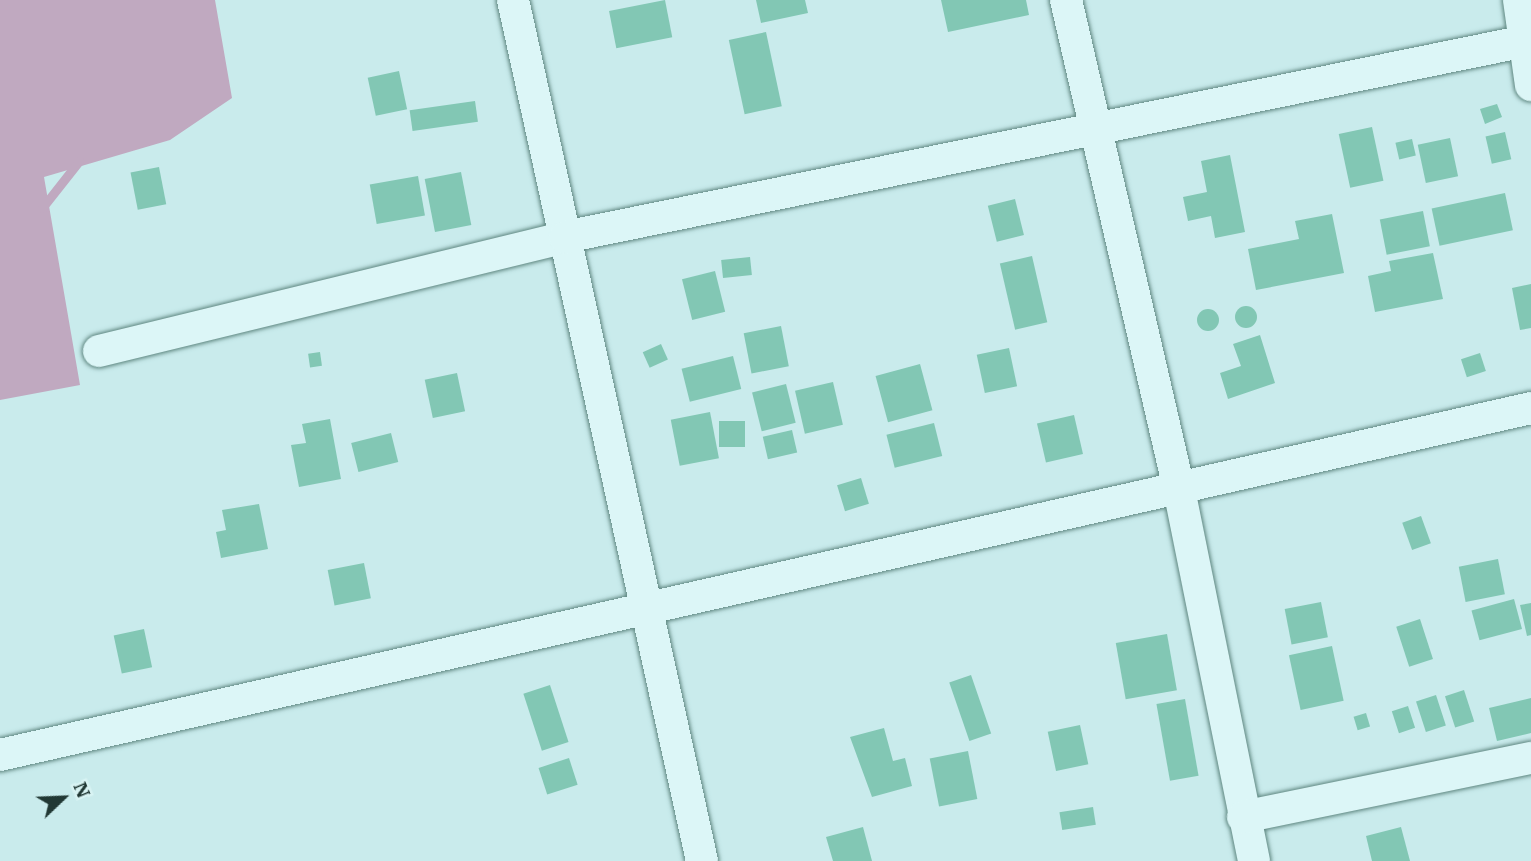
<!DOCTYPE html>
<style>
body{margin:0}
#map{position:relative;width:1531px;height:861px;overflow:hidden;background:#c9ebec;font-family:"IBM Plex Serif",serif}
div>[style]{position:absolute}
.water>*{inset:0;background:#c0a9c0}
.stream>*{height:9px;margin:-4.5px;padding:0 4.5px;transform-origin:4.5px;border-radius:4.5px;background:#c0a9c0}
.building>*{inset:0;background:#82c7b4;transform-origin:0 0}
.round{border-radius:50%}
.roads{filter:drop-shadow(0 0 2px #5f8781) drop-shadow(0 0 2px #5f8781)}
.minor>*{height:32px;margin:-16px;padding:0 16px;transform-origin:16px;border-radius:16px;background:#dcf6f7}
span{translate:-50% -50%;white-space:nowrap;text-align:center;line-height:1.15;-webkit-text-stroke:5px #d8f3f3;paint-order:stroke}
.north{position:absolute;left:28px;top:763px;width:70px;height:70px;-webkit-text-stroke:5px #d8f3f3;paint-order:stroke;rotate:67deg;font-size:19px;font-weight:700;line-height:28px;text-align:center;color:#213834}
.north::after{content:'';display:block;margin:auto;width:24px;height:32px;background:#213834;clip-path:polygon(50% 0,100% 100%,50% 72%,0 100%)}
</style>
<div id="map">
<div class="water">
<i style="clip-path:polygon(0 0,215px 0,232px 98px,170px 140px,44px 177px,80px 385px,0 400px)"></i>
</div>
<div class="stream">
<i style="left:42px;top:208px;width:60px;rotate:-51.8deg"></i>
</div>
<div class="building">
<i style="left:665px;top:0;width:38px;height:57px;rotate:79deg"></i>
<i style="clip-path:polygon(756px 0,805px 0,808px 13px,761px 23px)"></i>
<i style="clip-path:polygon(941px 0,1026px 0,1029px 15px,948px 32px)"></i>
<i style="left:766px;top:32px;width:76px;height:38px;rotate:78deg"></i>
<i style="left:399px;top:71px;width:39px;height:32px;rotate:78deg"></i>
<i style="left:475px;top:101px;width:21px;height:66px;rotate:82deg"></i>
<i style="clip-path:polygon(1497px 104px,1502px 117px,1485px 124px,1480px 109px)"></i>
<i style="left:1372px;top:127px;width:55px;height:34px;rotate:78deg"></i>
<i style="left:1505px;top:132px;width:28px;height:20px;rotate:77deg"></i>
<i style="left:1450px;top:138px;width:39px;height:33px;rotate:78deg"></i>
<i style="left:1412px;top:139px;width:17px;height:17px;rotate:77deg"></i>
<i style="clip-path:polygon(1230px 155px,1245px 232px,1215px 238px,1211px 216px,1188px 221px,1183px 197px,1207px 192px,1201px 161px)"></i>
<i style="left:159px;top:167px;width:38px;height:29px;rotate:79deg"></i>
<i style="left:461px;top:172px;width:54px;height:37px;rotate:79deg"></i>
<i style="left:418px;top:176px;width:40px;height:49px;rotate:80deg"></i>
<i style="left:1505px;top:193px;width:38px;height:75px;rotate:78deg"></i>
<i style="left:1015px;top:199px;width:37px;height:28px;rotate:76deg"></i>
<i style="left:1423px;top:211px;width:36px;height:44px;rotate:79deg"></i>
<i style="clip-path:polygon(1332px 214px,1344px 273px,1256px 290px,1248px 249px,1299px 239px,1295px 221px)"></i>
<i style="clip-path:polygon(1433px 253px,1443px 299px,1375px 312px,1368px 276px,1391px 271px,1389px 261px)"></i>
<i style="left:1032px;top:256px;width:68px;height:33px;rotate:77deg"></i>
<i style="left:750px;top:257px;width:18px;height:29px;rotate:84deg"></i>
<i style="left:715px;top:271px;width:42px;height:34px;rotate:76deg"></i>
<i style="clip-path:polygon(1531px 284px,1531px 328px,1520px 330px,1512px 288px)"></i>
<i class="round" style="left:1235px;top:306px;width:22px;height:22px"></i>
<i class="round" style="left:1197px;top:309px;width:22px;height:22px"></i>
<i style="left:781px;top:326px;width:41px;height:38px;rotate:79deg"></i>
<i style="clip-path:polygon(1260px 335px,1275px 383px,1228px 399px,1220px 373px,1241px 366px,1233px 344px)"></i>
<i style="left:661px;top:344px;width:17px;height:20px;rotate:66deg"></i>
<i style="left:1009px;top:348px;width:39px;height:33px;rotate:78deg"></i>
<i style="left:320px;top:352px;width:14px;height:12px;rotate:82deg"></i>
<i style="left:1480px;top:353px;width:19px;height:20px;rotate:72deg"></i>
<i style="left:733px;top:356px;width:34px;height:53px;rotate:76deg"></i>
<i style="left:920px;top:364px;width:48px;height:46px;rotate:75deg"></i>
<i style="left:457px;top:373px;width:39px;height:33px;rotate:78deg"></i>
<i style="left:833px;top:382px;width:44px;height:39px;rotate:77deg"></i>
<i style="left:786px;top:384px;width:40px;height:35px;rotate:76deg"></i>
<i style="left:710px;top:412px;width:47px;height:40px;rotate:79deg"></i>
<i style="left:1074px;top:415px;width:40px;height:38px;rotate:77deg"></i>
<i style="clip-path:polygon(330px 419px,341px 479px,299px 487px,291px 445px,306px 443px,302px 424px)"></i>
<i style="left:719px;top:421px;width:26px;height:26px"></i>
<i style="left:934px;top:423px;width:34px;height:49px;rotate:76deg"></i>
<i style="left:792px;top:430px;width:23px;height:30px;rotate:77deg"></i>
<i style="left:391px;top:433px;width:30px;height:41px;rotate:76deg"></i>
<i style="left:861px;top:478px;width:27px;height:25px;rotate:73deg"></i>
<i style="clip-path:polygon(259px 504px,268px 549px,221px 558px,216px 532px,226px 530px,222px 510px)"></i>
<i style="left:1421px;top:516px;width:29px;height:20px;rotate:70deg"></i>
<i style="left:1498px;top:559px;width:36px;height:40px;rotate:79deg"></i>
<i style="left:364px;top:563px;width:36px;height:37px;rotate:79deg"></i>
<i style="left:1514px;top:599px;width:31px;height:44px;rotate:75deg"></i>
<i style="left:1321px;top:602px;width:36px;height:37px;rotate:79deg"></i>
<i style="clip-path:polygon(1531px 603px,1531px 635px,1527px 636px,1520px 605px)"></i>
<i style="left:1420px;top:619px;width:42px;height:25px;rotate:72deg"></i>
<i style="left:144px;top:629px;width:39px;height:31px;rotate:78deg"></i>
<i style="left:1167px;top:634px;width:57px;height:52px;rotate:80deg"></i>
<i style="left:1332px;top:646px;width:56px;height:44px;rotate:78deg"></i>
<i style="left:971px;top:675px;width:62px;height:23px;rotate:71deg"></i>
<i style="left:550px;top:685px;width:60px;height:28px;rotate:72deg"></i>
<i style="left:1464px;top:690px;width:33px;height:20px;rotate:72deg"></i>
<i style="left:1436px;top:695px;width:32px;height:21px;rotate:72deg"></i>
<i style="clip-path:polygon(1531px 698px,1531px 733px,1497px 741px,1489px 708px)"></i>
<i style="left:1185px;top:699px;width:78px;height:29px;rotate:80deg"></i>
<i style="left:1408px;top:706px;width:23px;height:17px;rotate:72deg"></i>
<i style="left:1366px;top:713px;width:14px;height:13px;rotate:73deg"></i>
<i style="left:1080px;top:725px;width:40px;height:33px;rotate:78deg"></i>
<i style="clip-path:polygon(884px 728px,893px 761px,905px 758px,912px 786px,872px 797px,850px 737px)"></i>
<i style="left:968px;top:751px;width:49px;height:39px;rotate:79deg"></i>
<i style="left:569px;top:758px;width:28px;height:32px;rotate:72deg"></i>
<i style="left:1093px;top:807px;width:18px;height:34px;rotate:81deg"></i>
<i style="clip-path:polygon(863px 827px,872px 861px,833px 861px,826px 837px)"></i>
<i style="clip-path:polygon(1401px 827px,1410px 861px,1372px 861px,1366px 836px)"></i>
</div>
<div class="roads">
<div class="minor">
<i style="left:513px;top:0;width:881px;rotate:77.62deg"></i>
<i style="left:1066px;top:0;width:502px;rotate:76.99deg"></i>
<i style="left:1179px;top:489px;width:379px;rotate:78.6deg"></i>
<i style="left:1519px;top:0;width:86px;rotate:82deg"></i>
<i style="left:99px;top:351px;width:480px;rotate:-13.7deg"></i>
<i style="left:565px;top:237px;width:986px;rotate:-11.53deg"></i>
<i style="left:0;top:755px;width:1570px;rotate:-12.77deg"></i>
<i style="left:1243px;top:817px;width:294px;rotate:-11.6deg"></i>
</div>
</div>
<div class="north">N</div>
</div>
